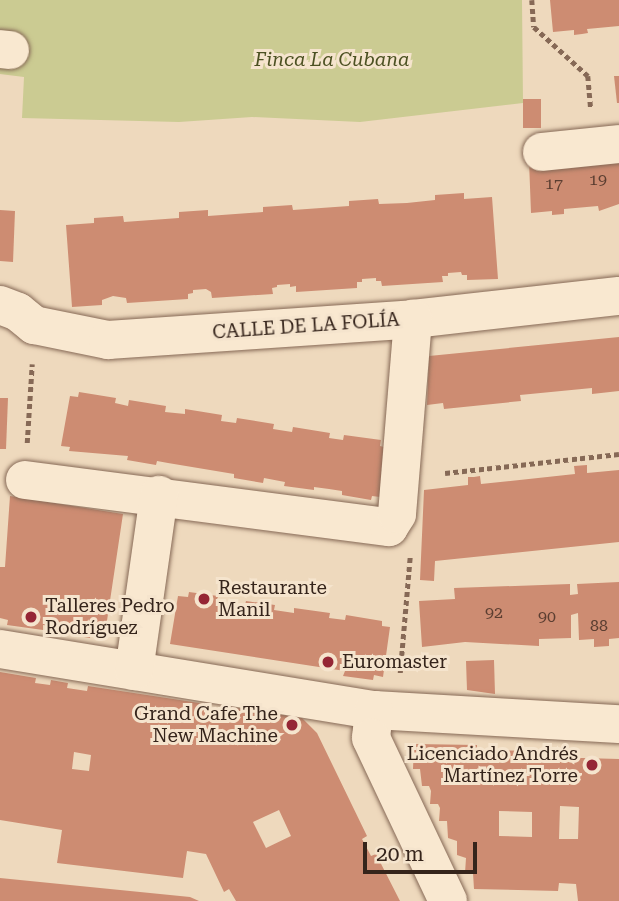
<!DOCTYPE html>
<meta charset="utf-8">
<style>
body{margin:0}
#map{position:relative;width:619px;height:901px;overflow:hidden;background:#eed9bd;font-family:"Roboto Serif",serif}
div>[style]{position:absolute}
.green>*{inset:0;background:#cbcb92}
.building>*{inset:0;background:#cd8c72;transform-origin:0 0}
.path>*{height:4.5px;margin-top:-2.25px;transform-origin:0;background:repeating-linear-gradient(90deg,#866956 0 5px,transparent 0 8.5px)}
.roads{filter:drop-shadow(0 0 2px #866956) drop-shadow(0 0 2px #866956)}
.minor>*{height:38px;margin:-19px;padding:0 19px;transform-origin:19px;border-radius:19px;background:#f9e8d0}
.dots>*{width:19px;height:19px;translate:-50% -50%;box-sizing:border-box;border:4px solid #f5e4cd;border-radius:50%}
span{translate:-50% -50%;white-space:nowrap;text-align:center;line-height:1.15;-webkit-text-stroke:6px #f5e4cd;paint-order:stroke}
.number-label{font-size:16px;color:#5b3e31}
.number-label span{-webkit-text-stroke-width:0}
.park-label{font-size:19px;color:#4c5122;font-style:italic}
.street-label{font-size:19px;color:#35241b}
.poi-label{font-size:19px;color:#35241b}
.left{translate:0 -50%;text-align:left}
.right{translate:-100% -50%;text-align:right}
.scale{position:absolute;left:363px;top:842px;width:114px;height:32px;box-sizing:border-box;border:4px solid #35241b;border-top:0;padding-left:9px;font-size:21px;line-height:24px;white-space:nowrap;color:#35241b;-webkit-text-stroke:5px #f5e4cd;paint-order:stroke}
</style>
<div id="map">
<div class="green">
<i style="clip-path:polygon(0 0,522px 0,523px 103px,360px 122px,252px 117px,179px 122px,22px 118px,24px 77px,0 74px)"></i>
</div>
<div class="building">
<i style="clip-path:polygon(550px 0,619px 0,619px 26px,587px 29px,588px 33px,582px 34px,574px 35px,574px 30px,553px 32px)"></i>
<i style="clip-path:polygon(614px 76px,619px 76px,619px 103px,617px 103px)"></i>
<i style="left:523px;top:99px;width:18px;height:29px"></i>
<i style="clip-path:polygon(619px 151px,619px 204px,599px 211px,598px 206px,564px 209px,564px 214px,552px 215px,552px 211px,531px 213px,529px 161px)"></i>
<i style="clip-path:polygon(464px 193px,464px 199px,492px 197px,498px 279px,467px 280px,467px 275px,462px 275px,461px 272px,448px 273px,448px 276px,442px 276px,443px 282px,382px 286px,381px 281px,376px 281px,376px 278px,362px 279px,362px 282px,357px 282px,357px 288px,296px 292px,296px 286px,290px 287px,290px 284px,277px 285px,277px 287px,272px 288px,273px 294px,212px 298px,211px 292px,206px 289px,193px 290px,193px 293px,188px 294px,188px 299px,127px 303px,126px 298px,113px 296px,102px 300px,102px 305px,72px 307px,66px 225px,94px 223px,94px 218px,123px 216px,124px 222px,179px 218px,179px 212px,208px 210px,208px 216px,263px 212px,263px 207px,292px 205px,293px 210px,349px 206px,349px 201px,378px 199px,379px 204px,407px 203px,435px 200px,435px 195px)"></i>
<i style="clip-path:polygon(0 210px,15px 211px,13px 262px,0 261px)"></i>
<i style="clip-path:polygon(619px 337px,619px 391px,592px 394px,592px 388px,520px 395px,521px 401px,444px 409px,443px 403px,427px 405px,429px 356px)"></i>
<i style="clip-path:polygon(79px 392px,116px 398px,115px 403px,128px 406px,129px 400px,166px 406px,165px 412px,185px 414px,185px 409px,222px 415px,221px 421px,236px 423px,237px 418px,274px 424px,273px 429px,292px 432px,293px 427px,330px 433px,329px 438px,343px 440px,344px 435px,381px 440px,380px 446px,388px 448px,380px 497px,372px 496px,371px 500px,342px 495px,342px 491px,329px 489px,314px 487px,314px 490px,284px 486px,285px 482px,264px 478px,263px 483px,234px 478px,234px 474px,168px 463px,157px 461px,156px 465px,127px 460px,128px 456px,69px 451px,70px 447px,61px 446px,70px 396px,78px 397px)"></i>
<i style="clip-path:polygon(0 398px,8px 398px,6px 449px,0 449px)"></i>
<i style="clip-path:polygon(587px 465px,587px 473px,619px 470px,619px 542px,435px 561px,434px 581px,420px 580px,424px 490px,468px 485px,468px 477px,474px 477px,480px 476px,481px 484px,575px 474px,574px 466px)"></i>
<i style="clip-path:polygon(10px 496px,123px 514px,105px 634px,91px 632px,90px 638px,54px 632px,55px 627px,43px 625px,43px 630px,7px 625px,8px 620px,0 618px,0 567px,5px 567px)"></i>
<i style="clip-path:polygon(619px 582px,619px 638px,609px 639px,609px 646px,594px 647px,594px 639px,579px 640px,578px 613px,571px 615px,571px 638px,539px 639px,539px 646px,465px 642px,422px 647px,419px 601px,455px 599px,454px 588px,570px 584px,570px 595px,578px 594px,577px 584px)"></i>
<i style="clip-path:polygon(189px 592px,218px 596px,217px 602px,245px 605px,246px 601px,275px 605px,274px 610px,294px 613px,294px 608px,330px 613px,329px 618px,345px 620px,346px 615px,382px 621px,382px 626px,390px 627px,383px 677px,374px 675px,373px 680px,343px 676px,345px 671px,170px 644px,178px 596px,188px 597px)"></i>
<i style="clip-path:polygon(494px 660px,495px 694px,467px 690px,466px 661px)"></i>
<i style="clip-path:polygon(evenodd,0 672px,36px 678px,35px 683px,50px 685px,51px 680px,68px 683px,67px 688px,87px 691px,88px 686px,206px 704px,206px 709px,223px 712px,224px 706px,302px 718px,317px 733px,367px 836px,362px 839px,371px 856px,376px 854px,400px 901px,236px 901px,229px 889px,224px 892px,206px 854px,187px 851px,183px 878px,57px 863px,62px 830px,0 820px,0 672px,74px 752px,91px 755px,89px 771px,72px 769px,74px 752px,0 672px,279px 810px,291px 836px,266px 848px,253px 822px,279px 810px)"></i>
<i style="clip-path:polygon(evenodd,414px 744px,477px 745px,477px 750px,546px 751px,546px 757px,619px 759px,619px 901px,578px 901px,576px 884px,559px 883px,558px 891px,474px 889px,473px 873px,465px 873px,466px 858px,457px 855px,457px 841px,448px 838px,447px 821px,439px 821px,440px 808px,438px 804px,430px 804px,431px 791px,429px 786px,422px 786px,420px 769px,413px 769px,414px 744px,560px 806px,579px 807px,578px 839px,559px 839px,560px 806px,414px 744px,499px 811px,532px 812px,532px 837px,499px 836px,499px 811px)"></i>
<i style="clip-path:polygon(0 878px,190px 897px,199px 901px,0 901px)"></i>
</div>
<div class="path">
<i style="left:532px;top:0;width:27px;rotate:86deg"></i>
<i style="left:534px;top:27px;width:73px;rotate:42.2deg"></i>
<i style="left:588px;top:76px;width:32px;rotate:85deg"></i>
<i style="left:27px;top:443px;width:79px;rotate:-86.4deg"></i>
<i style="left:445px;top:473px;width:175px;rotate:-6.2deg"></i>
<i style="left:400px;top:673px;width:117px;rotate:-85.1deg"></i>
</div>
<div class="roads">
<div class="minor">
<i style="left:0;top:49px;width:10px;rotate:6deg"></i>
<i style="left:542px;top:152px;width:77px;rotate:-5.9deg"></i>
<i style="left:0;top:305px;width:19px;rotate:21deg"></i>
<i style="left:18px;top:312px;width:21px;rotate:39deg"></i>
<i style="left:34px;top:325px;width:76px;rotate:11.5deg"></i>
<i style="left:108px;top:340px;width:306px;rotate:-3.9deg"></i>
<i style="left:413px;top:319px;width:207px;rotate:-6.4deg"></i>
<i style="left:25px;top:480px;width:367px;rotate:7.4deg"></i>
<i style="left:389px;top:527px;width:15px;rotate:-58deg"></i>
<i style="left:397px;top:514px;width:196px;rotate:-85.3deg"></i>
<i style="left:0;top:649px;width:379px;rotate:9.3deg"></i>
<i style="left:374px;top:710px;width:245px;rotate:3.3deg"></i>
<i style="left:134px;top:671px;width:178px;rotate:-81.9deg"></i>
<i style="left:374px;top:710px;width:28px;rotate:96deg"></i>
<i style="left:371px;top:738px;width:180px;rotate:64.7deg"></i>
</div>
</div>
<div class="dots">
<i style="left:204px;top:599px;background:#952635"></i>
<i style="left:31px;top:617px;background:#952635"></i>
<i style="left:328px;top:662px;background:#952635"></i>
<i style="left:292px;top:725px;background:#952635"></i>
<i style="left:592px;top:765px;background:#952635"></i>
</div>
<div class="number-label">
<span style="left:598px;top:180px">19</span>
<span style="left:554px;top:184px">17</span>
<span style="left:494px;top:613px">92</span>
<span style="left:547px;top:617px">90</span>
<span style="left:599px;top:626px">88</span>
</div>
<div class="park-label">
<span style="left:332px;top:60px">Finca La Cubana</span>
</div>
<div class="street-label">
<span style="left:306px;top:326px;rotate:-4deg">CALLE DE LA FOLÍA</span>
</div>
<div class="poi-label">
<span class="left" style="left:218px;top:599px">Restaurante<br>Manil</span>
<span class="left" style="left:45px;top:617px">Talleres Pedro<br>Rodríguez</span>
<span class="left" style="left:342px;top:662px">Euromaster</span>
<span class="right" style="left:278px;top:725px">Grand Cafe The<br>New Machine</span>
<span class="right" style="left:578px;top:765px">Licenciado Andrés<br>Martínez Torre</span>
</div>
<div class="scale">20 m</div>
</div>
